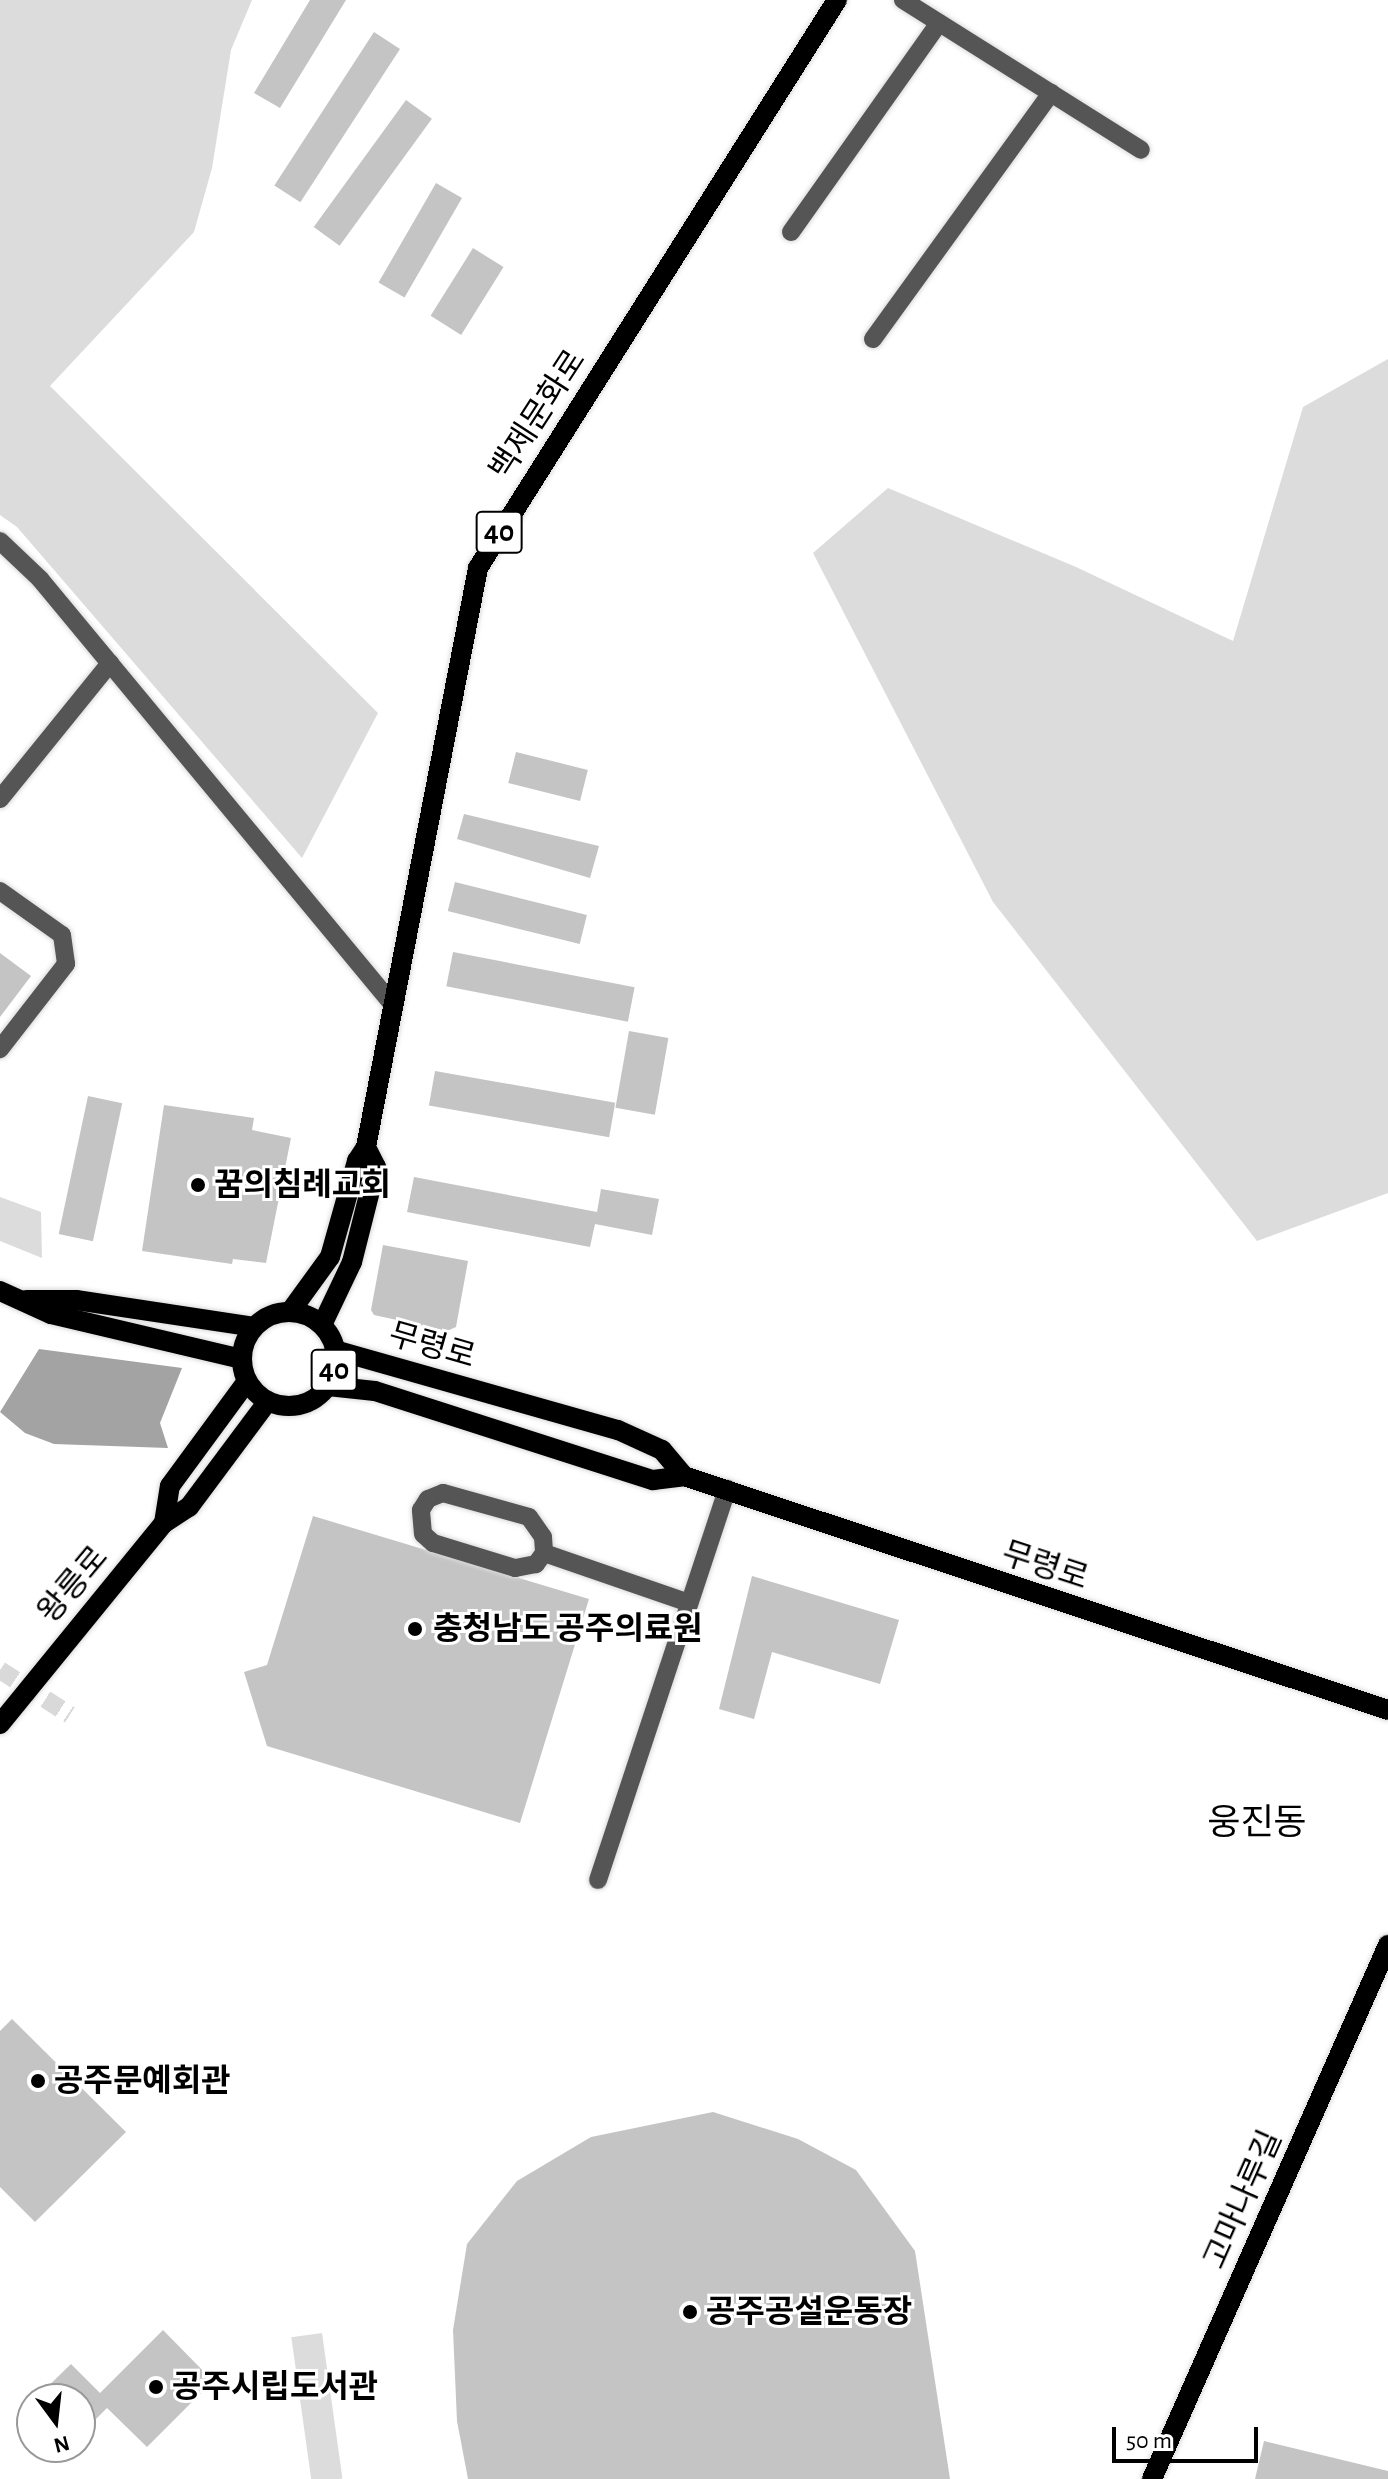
<!DOCTYPE html>
<meta charset="utf-8">
<style>
body{margin:0}
#map{position:relative;width:1388px;height:2479px;overflow:hidden;background:#fff;font-family:"Alegreya Sans","Noto Sans KR",sans-serif}
div>[style]{position:absolute}
.green>*{inset:0;background:#dcdcdc;transform-origin:0 0}
.water>*{inset:0;background:#a3a3a3}
.building>*{inset:0;background:#c4c4c4;transform-origin:0 0}
.minor-tunnel>*{height:18px;margin-top:-9px;transform-origin:0;background:repeating-linear-gradient(90deg,#d9d9d9 0 18px,transparent 0 27px)}
.roads{filter:drop-shadow(0 0 2px #dbdbdb) drop-shadow(0 0 2px #dbdbdb)}
.minor>*{height:18px;margin:-9px;padding:0 9px;transform-origin:9px;border-radius:9px;background:#555}
.major>*{height:20px;margin:-10px;padding:0 10px;transform-origin:10px;border-radius:10px;background:#000}
.major>.ring{margin:-10px;padding:0;box-sizing:content-box;background:none;border:20px solid #000;border-radius:50%}
.dots>*{width:22px;height:22px;translate:-50% -50%;box-sizing:border-box;border:4px solid #fff;border-radius:50%}
span{translate:-50% -50%;white-space:nowrap;text-align:center;line-height:1.15;-webkit-text-stroke:6px #fff;paint-order:stroke}
.shield-label span{padding:2px 6px;background:#fff;border:2px solid;border-radius:6px;-webkit-text-stroke-width:0}
.shield-label{font-size:30px;color:#000;font-weight:700}
.street-label{font-size:32px;color:#000}
.poi-label{font-size:32px;color:#000;font-weight:700}
.left{translate:0 -50%;text-align:left}
.quarter-label{font-size:36px;color:#000}
.north{position:absolute;left:16px;top:2383px;width:80px;height:80px;box-sizing:border-box;background:#fff;border:2px solid #999;border-radius:50%;rotate:165deg;font-size:22px;font-weight:700;line-height:32px;text-align:center;color:#000}
.north::after{content:'';display:block;margin:auto;width:28px;height:36px;background:#000;clip-path:polygon(50% 0,100% 100%,50% 72%,0 100%)}
.scale{position:absolute;left:1112px;top:2427px;width:146px;height:36px;box-sizing:border-box;border:4px solid #000;border-top:0;padding-left:10px;font-size:24px;line-height:28px;white-space:nowrap;color:#000;-webkit-text-stroke:6px #fff;paint-order:stroke}
</style>
<div id="map">
<div class="green">
<i style="clip-path:polygon(0 0,252px 0,231px 50px,212px 168px,194px 232px,50px 386px,378px 713px,302px 858px,17px 527px,0 515px)"></i>
<i style="clip-path:polygon(1388px 359px,1388px 1193px,1257px 1241px,993px 902px,813px 553px,888px 488px,1076px 567px,1233px 641px,1303px 407px)"></i>
<i style="clip-path:polygon(0 1197px,41px 1212px,42px 1258px,0 1241px)"></i>
<i style="left:322px;top:2333px;width:147px;height:31px;rotate:82deg"></i>
</div>
<div class="water">
<i style="clip-path:polygon(39px 1349px,182px 1368px,160px 1423px,168px 1448px,54px 1444px,25px 1433px,0 1412px)"></i>
</div>
<div class="building">
<i style="clip-path:polygon(310px 0,346px 0,280px 108px,254px 93px)"></i>
<i style="left:374px;top:32px;width:31px;height:183px;rotate:33deg"></i>
<i style="left:406px;top:100px;width:32px;height:157px;rotate:36deg"></i>
<i style="left:436px;top:183px;width:30px;height:115px;rotate:30deg"></i>
<i style="left:473px;top:248px;width:36px;height:80px;rotate:32deg"></i>
<i style="left:516px;top:752px;width:74px;height:32px;rotate:14deg"></i>
<i style="clip-path:polygon(464px 814px,599px 846px,590px 878px,457px 839px)"></i>
<i style="left:455px;top:882px;width:136px;height:30px;rotate:14deg"></i>
<i style="left:453px;top:952px;width:185px;height:35px;rotate:11deg"></i>
<i style="clip-path:polygon(0 953px,31px 976px,0 1017px)"></i>
<i style="left:629px;top:1031px;width:40px;height:78px;rotate:10deg"></i>
<i style="left:435px;top:1071px;width:183px;height:35px;rotate:10deg"></i>
<i style="left:88px;top:1096px;width:35px;height:141px;rotate:12deg"></i>
<i style="clip-path:polygon(164px 1105px,254px 1118px,252px 1130px,291px 1138px,266px 1263px,233px 1259px,232px 1264px,142px 1251px)"></i>
<i style="clip-path:polygon(414px 1177px,597px 1212px,601px 1189px,659px 1199px,652px 1235px,595px 1224px,590px 1247px,407px 1212px)"></i>
<i style="clip-path:polygon(383px 1245px,468px 1261px,456px 1327px,447px 1331px,374px 1315px,371px 1310px)"></i>
<i style="clip-path:polygon(313px 1516px,589px 1599px,520px 1823px,267px 1746px,244px 1672px,267px 1665px)"></i>
<i style="clip-path:polygon(752px 1576px,899px 1620px,880px 1684px,772px 1652px,754px 1719px,719px 1709px)"></i>
<i style="clip-path:polygon(12px 2019px,126px 2132px,35px 2222px,0 2187px,0 2031px)"></i>
<i style="clip-path:polygon(713px 2112px,798px 2139px,856px 2170px,915px 2251px,950px 2479px,468px 2479px,457px 2421px,453px 2330px,467px 2244px,517px 2181px,591px 2137px)"></i>
<i style="clip-path:polygon(163px 2330px,213px 2381px,147px 2447px,107px 2408px,80px 2435px,80px 2399px,35px 2399px,71px 2364px,100px 2393px)"></i>
<i style="clip-path:polygon(1264px 2441px,1388px 2471px,1388px 2479px,1255px 2479px)"></i>
</div>
<div class="minor-tunnel">
<i style="left:0;top:1670px;width:83px;rotate:32.7deg"></i>
</div>
<div class="roads">
<div class="minor">
<i style="left:903px;top:0;width:281px;rotate:32.2deg"></i>
<i style="left:791px;top:232px;width:256px;rotate:-54.7deg"></i>
<i style="left:873px;top:339px;width:304px;rotate:-54.1deg"></i>
<i style="left:0;top:541px;width:55px;rotate:43.5deg"></i>
<i style="left:40px;top:579px;width:553px;rotate:50.35deg"></i>
<i style="left:0;top:799px;width:175px;rotate:-51deg"></i>
<i style="left:0;top:891px;width:76px;rotate:35.4deg"></i>
<i style="left:62px;top:935px;width:29px;rotate:82deg"></i>
<i style="left:66px;top:964px;width:108px;rotate:127.8deg"></i>
<i style="left:443px;top:1493px;width:89px;rotate:15.6deg"></i>
<i style="left:529px;top:1517px;width:24px;rotate:55deg"></i>
<i style="left:543px;top:1537px;width:16px;rotate:86deg"></i>
<i style="left:544px;top:1553px;width:14px;rotate:126deg"></i>
<i style="left:536px;top:1564px;width:21px;rotate:169deg"></i>
<i style="left:515px;top:1568px;width:86px;rotate:-163deg"></i>
<i style="left:433px;top:1543px;width:13px;rotate:-138deg"></i>
<i style="left:423px;top:1534px;width:24px;rotate:-95deg"></i>
<i style="left:421px;top:1510px;width:13px;rotate:-58deg"></i>
<i style="left:428px;top:1499px;width:16px;rotate:-22deg"></i>
<i style="left:544px;top:1553px;width:153px;rotate:19deg"></i>
<i style="left:598px;top:1880px;width:412px;rotate:-71.7deg"></i>
</div>
<div class="major">
<i style="left:0;top:1291px;width:56px;rotate:24.3deg"></i>
<i style="left:51px;top:1314px;width:196px;rotate:13.3deg"></i>
<i style="left:26px;top:1300px;width:50px"></i>
<i style="left:76px;top:1300px;width:180px;rotate:8.6deg"></i>
<i style="left:290px;top:1312px;width:68px;rotate:-54deg"></i>
<i style="left:330px;top:1257px;width:100px;rotate:-74.3deg"></i>
<i style="left:357px;top:1161px;width:17px;rotate:-57deg"></i>
<i style="left:366px;top:1147px;width:590px;rotate:-79.05deg"></i>
<i style="left:478px;top:568px;width:672px;rotate:-57.71deg"></i>
<i class="ring" style="left:242px;top:1312px;width:74px;height:74px"></i>
<i style="left:322px;top:1325px;width:70px;rotate:-64.5deg"></i>
<i style="left:352px;top:1262px;width:98px;rotate:-75.8deg"></i>
<i style="left:376px;top:1167px;width:22px;rotate:-117deg"></i>
<i style="left:335px;top:1350px;width:294px;rotate:15.8deg"></i>
<i style="left:618px;top:1430px;width:48px;rotate:24.4deg"></i>
<i style="left:662px;top:1450px;width:34px;rotate:50deg"></i>
<i style="left:328px;top:1386px;width:47px;rotate:6.1deg"></i>
<i style="left:375px;top:1391px;width:292px;rotate:17.8deg"></i>
<i style="left:653px;top:1480px;width:31px;rotate:-7deg"></i>
<i style="left:684px;top:1476px;width:742px;rotate:18.39deg"></i>
<i style="left:164px;top:1523px;width:37px;rotate:-81deg"></i>
<i style="left:170px;top:1486px;width:130px;rotate:-53.7deg"></i>
<i style="left:0;top:1724px;width:259px;rotate:-50.8deg"></i>
<i style="left:164px;top:1523px;width:30px;rotate:-33deg"></i>
<i style="left:189px;top:1507px;width:132px;rotate:-53.3deg"></i>
<i style="left:1152px;top:2479px;width:584px;rotate:-66.16deg"></i>
</div>
</div>
<div class="dots">
<i style="left:198px;top:1185px;background:#000"></i>
<i style="left:415px;top:1629px;background:#000"></i>
<i style="left:38px;top:2081px;background:#000"></i>
<i style="left:690px;top:2312px;background:#000"></i>
<i style="left:156px;top:2387px;background:#000"></i>
</div>
<div class="shield-label">
<span style="left:499px;top:532px">40</span>
<span style="left:334px;top:1370px">40</span>
</div>
<div class="street-label">
<span style="left:538px;top:415px;rotate:-57deg">백제문화로</span>
<span style="left:432px;top:1346px;rotate:16deg">무령로</span>
<span style="left:1045px;top:1566px;rotate:18deg">무령로</span>
<span style="left:73px;top:1585px;rotate:-50deg">왕릉로</span>
<span style="left:1243px;top:2200px;rotate:-66deg">고마나루길</span>
</div>
<div class="poi-label">
<span class="left" style="left:214px;top:1185px">꿈의침례교회</span>
<span class="left" style="left:433px;top:1629px">충청남도 공주의료원</span>
<span class="left" style="left:54px;top:2081px">공주문예회관</span>
<span class="left" style="left:706px;top:2312px">공주공설운동장</span>
<span class="left" style="left:172px;top:2387px">공주시립도서관</span>
</div>
<div class="quarter-label">
<span style="left:1257px;top:1824px">웅진동</span>
</div>
<div class="north">N</div>
<div class="scale">50 m</div>
</div>
